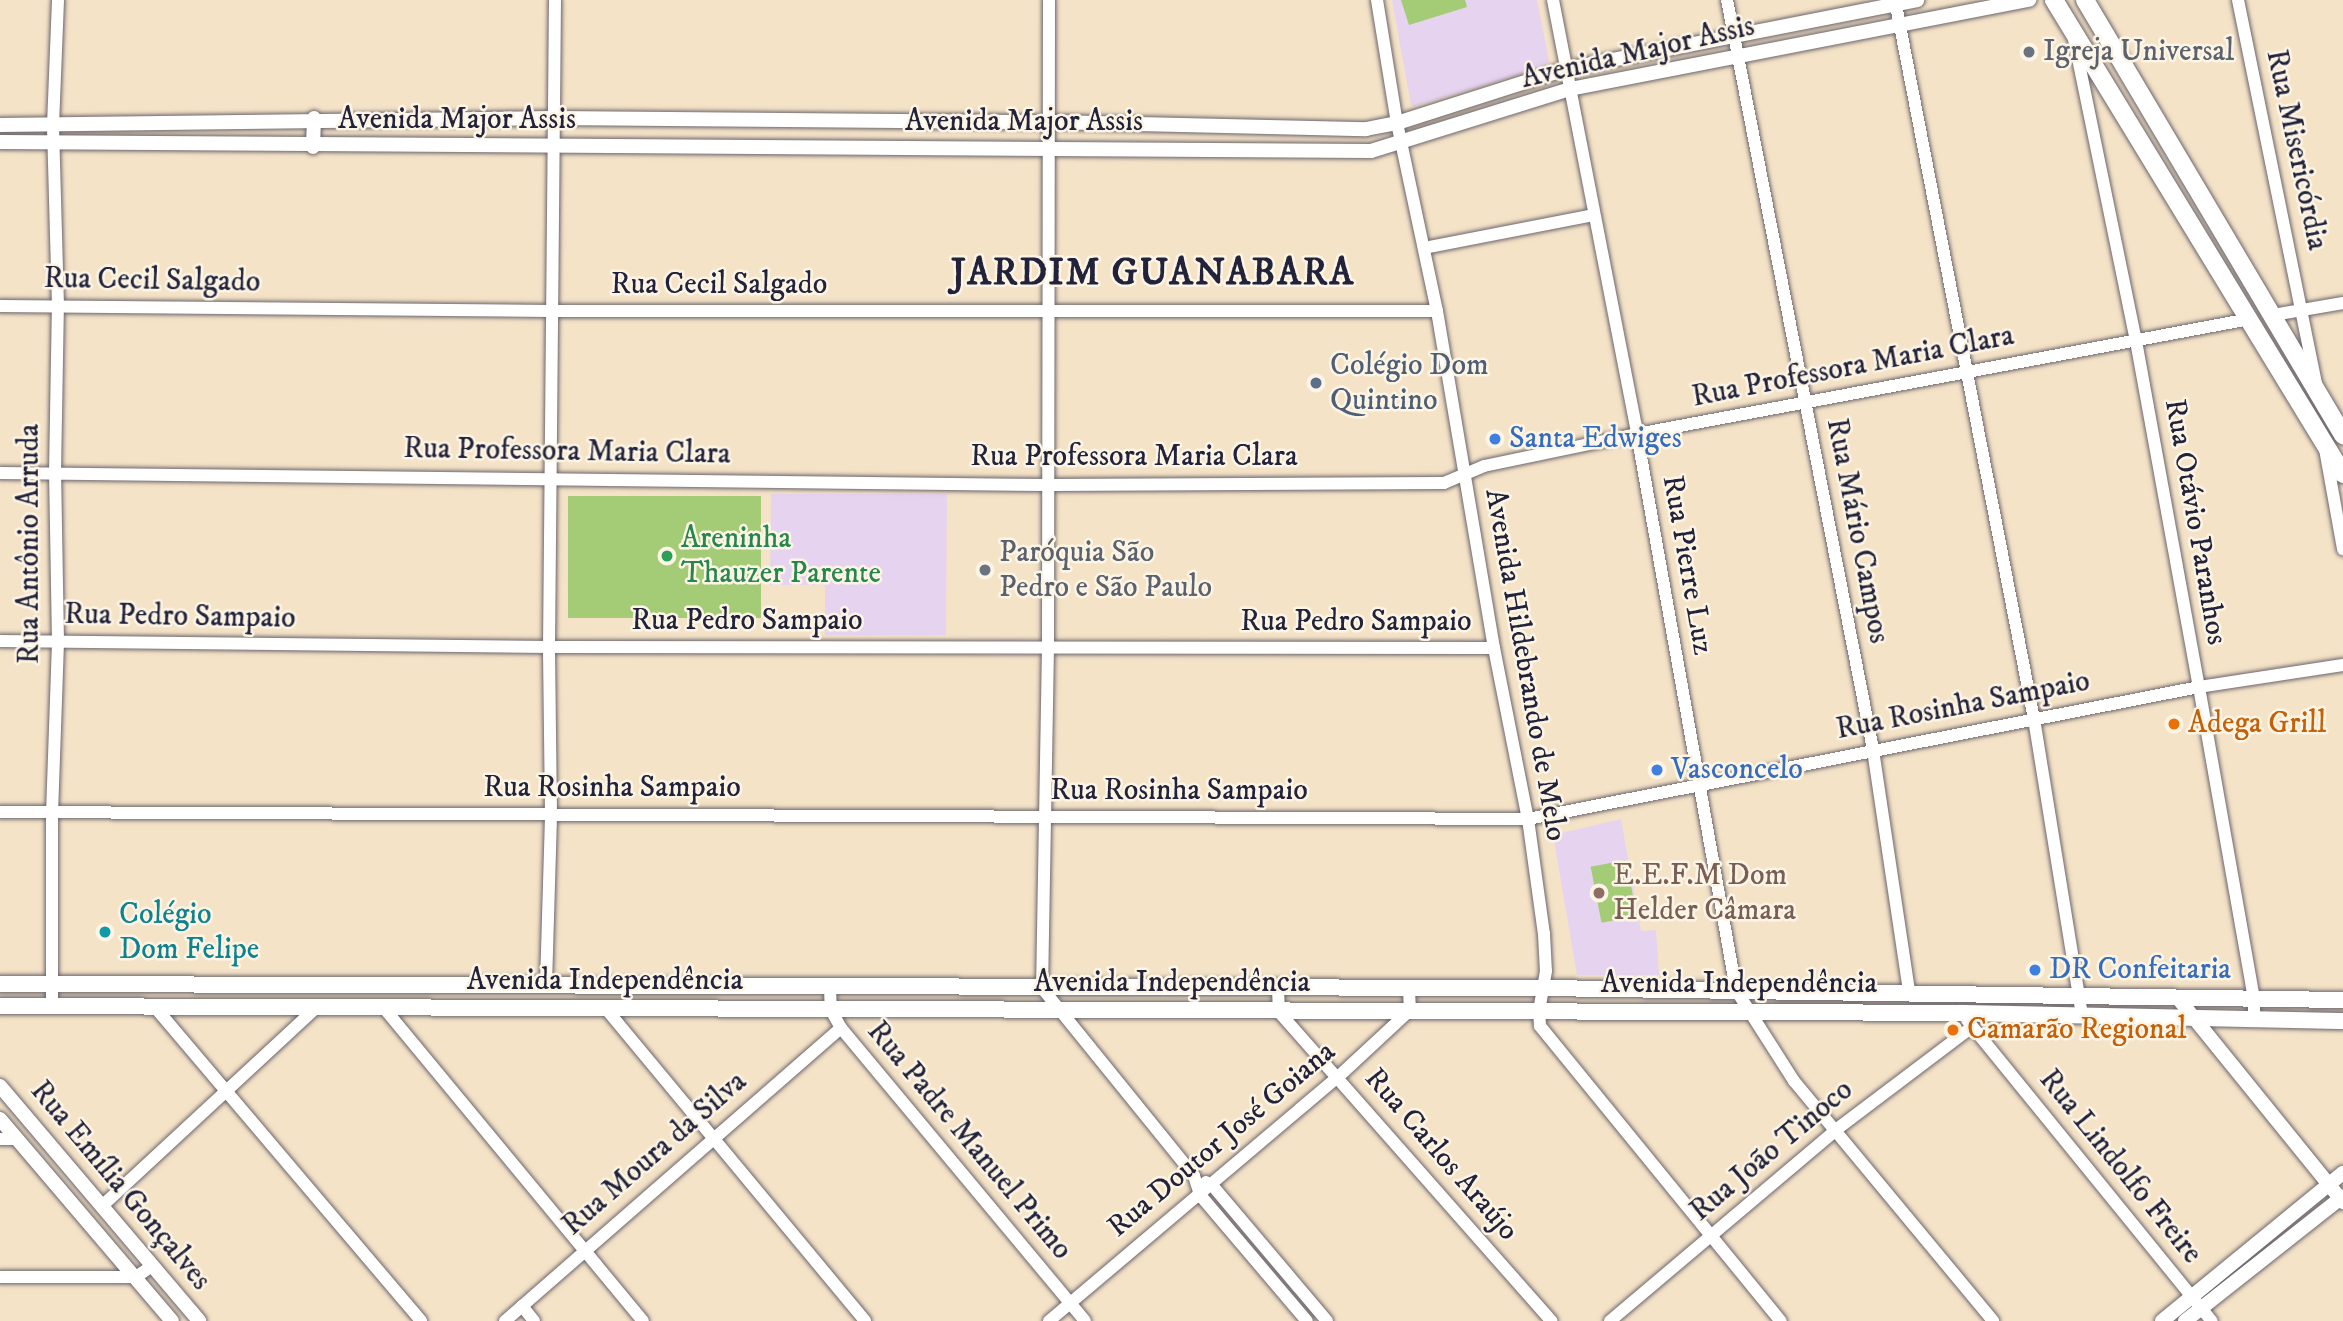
<!DOCTYPE html>
<meta charset="utf-8">
<style>
body{margin:0}
#map{position:relative;width:2343px;height:1321px;overflow:hidden;background:#f5e3c8;font-family:"IM FELL DW Pica",serif}
div>[style]{position:absolute}
.built>*{inset:0;background:#e6d3f0}
.green>*{inset:0;background:#a4cb76;transform-origin:0 0}
.roads{filter:drop-shadow(0 0 2px #6c666c) drop-shadow(0 0 2px #6c666c)}
.minor>*{height:12px;margin:-6px;padding:0 6px;transform-origin:6px;border-radius:6px;background:#fff}
.tertiary>*{height:14px;margin:-7px;padding:0 7px;transform-origin:7px;border-radius:7px;background:#fff}
.secondary>*{height:16px;margin:-8px;padding:0 8px;transform-origin:8px;border-radius:8px;background:#fff}
.primary>*{height:18px;margin:-9px;padding:0 9px;transform-origin:9px;border-radius:9px;background:#fff}
.dots>*{width:19px;height:19px;translate:-50% -50%;box-sizing:border-box;border:4px solid #fcf5e5;border-radius:50%}
span{translate:-50% -50%;white-space:nowrap;text-align:center;line-height:1.15;-webkit-text-stroke:5px #fcf5e5;paint-order:stroke}
.worship-label{font-size:30px;color:#5b616d}
.left{translate:0 -50%;text-align:left}
.street-label{font-size:30px;color:#22223b}
.service-label{font-size:30px;color:#4e5e75}
.shop-label{font-size:30px;color:#366cbe}
.leisure-label{font-size:30px;color:#27864d}
.food-label{font-size:30px;color:#c56008}
.education-label{font-size:30px;color:#785e54}
.culture-label{font-size:30px;color:#0d838f}
.district-label{font-size:37px;color:#22223b;font-weight:700;letter-spacing:2px}
</style>
<div id="map">
<div class="built">
<i style="clip-path:polygon(1392px 0,1537px 0,1549px 61px,1544px 67px,1415px 106px,1411px 105px)"></i>
<i style="clip-path:polygon(771px 494px,947px 494px,946px 635px,825px 635px,825px 585px,770px 585px)"></i>
<i style="clip-path:polygon(1621px 819px,1641px 931px,1656px 930px,1659px 975px,1577px 975px,1553px 835px)"></i>
</div>
<div class="green">
<i style="clip-path:polygon(1401px 0,1465px 0,1467px 7px,1409px 25px)"></i>
<i style="left:568px;top:496px;width:193px;height:122px"></i>
<i style="left:1626px;top:860px;width:57px;height:36px;rotate:79deg"></i>
</div>
<div class="roads">
<div class="minor">
<i style="left:1049px;top:0;width:647px;rotate:90.09deg"></i>
<i style="left:1048px;top:647px;width:341px;rotate:91deg"></i>
<i style="left:1042px;top:988px;width:242px;rotate:51deg"></i>
<i style="left:1194px;top:1176px;width:20px;rotate:72deg"></i>
<i style="left:1200px;top:1195px;width:165px;rotate:49.7deg"></i>
<i style="left:1377px;top:0;width:125px;rotate:80.8deg"></i>
<i style="left:1397px;top:123px;width:192px;rotate:78deg"></i>
<i style="left:1437px;top:311px;width:342px;rotate:80.4deg"></i>
<i style="left:1494px;top:648px;width:174px;rotate:78.8deg"></i>
<i style="left:1528px;top:819px;width:116px;rotate:82.1deg"></i>
<i style="left:1544px;top:934px;width:37px;rotate:87deg"></i>
<i style="left:1546px;top:971px;width:41px;rotate:99.9deg"></i>
<i style="left:1539px;top:1011px;width:15px;rotate:86deg"></i>
<i style="left:1540px;top:1026px;width:381px;rotate:50.8deg"></i>
<i style="left:1553px;top:0;width:442px;rotate:79deg"></i>
<i style="left:1637px;top:434px;width:565px;rotate:79.9deg"></i>
<i style="left:1736px;top:990px;width:108px;rotate:57.5deg"></i>
<i style="left:1794px;top:1081px;width:312px;rotate:50.3deg"></i>
<i style="left:1727px;top:0;width:764px;rotate:78.98deg"></i>
<i style="left:1873px;top:750px;width:244px;rotate:81.5deg"></i>
<i style="left:1895px;top:0;width:732px;rotate:79.06deg"></i>
<i style="left:2034px;top:719px;width:301px;rotate:80.8deg"></i>
<i style="left:2238px;top:0;width:390px;rotate:78.5deg"></i>
<i style="left:2074px;top:39px;width:308px;rotate:78.4deg"></i>
<i style="left:2136px;top:341px;width:352px;rotate:79.7deg"></i>
<i style="left:2199px;top:687px;width:317px;rotate:80deg"></i>
<i style="left:2254px;top:999px;width:21px;rotate:90deg"></i>
<i style="left:1424px;top:248px;width:173px;rotate:-11deg"></i>
<i style="left:0;top:306px;width:551px;rotate:0.52deg"></i>
<i style="left:551px;top:311px;width:886px"></i>
<i style="left:2273px;top:315px;width:71px;rotate:-9.7deg"></i>
<i style="left:2325px;top:449px;width:102px;rotate:79.8deg"></i>
<i style="left:0;top:473px;width:1049px;rotate:0.66deg"></i>
<i style="left:1049px;top:485px;width:395px;rotate:-0.3deg"></i>
<i style="left:1444px;top:483px;width:43px;rotate:-23deg"></i>
<i style="left:1484px;top:466px;width:156px;rotate:-11.8deg"></i>
<i style="left:1637px;top:434px;width:624px;rotate:-10.63deg"></i>
<i style="left:0;top:641px;width:549px;rotate:0.63deg"></i>
<i style="left:549px;top:647px;width:945px;rotate:0.06deg"></i>
<i style="left:0;top:812px;width:1528px;rotate:0.26deg"></i>
<i style="left:1528px;top:819px;width:684px;rotate:-11.13deg"></i>
<i style="left:2199px;top:687px;width:146px;rotate:-8.7deg"></i>
<i style="left:546px;top:985px;width:171px;rotate:-88.3deg"></i>
<i style="left:551px;top:814px;width:167px;rotate:-90.7deg"></i>
<i style="left:549px;top:647px;width:647px;rotate:-89.47deg"></i>
<i style="left:830px;top:987px;width:23px;rotate:88deg"></i>
<i style="left:831px;top:1010px;width:21px;rotate:61deg"></i>
<i style="left:841px;top:1028px;width:381px;rotate:50.2deg"></i>
<i style="left:1278px;top:987px;width:25px;rotate:88deg"></i>
<i style="left:1279px;top:1012px;width:412px;rotate:48.6deg"></i>
<i style="left:52px;top:1005px;width:191px;rotate:-90deg"></i>
<i style="left:52px;top:814px;width:172px;rotate:-88deg"></i>
<i style="left:58px;top:642px;width:169px;rotate:-91deg"></i>
<i style="left:55px;top:473px;width:167px;rotate:-89deg"></i>
<i style="left:58px;top:306px;width:181px;rotate:-91.6deg"></i>
<i style="left:53px;top:125px;width:125px;rotate:-87.7deg"></i>
<i style="left:154px;top:1006px;width:413px;rotate:49.7deg"></i>
<i style="left:384px;top:1008px;width:406px;rotate:50.4deg"></i>
<i style="left:607px;top:1010px;width:404px;rotate:50.3deg"></i>
<i style="left:1967px;top:1020px;width:388px;rotate:50.9deg"></i>
<i style="left:0;top:1139px;width:16px"></i>
<i style="left:1206px;top:1182px;width:7px;rotate:27deg"></i>
<i style="left:1212px;top:1185px;width:178px;rotate:49.8deg"></i>
<i style="left:102px;top:1206px;width:292px;rotate:-42.8deg"></i>
<i style="left:0;top:1277px;width:136px"></i>
<i style="left:136px;top:1277px;width:19px;rotate:-35deg"></i>
<i style="left:522px;top:1306px;width:19px;rotate:51deg"></i>
<i style="left:505px;top:1321px;width:446px;rotate:-41.1deg"></i>
<i style="left:1049px;top:1321px;width:378px;rotate:-40.2deg"></i>
<i style="left:1338px;top:1077px;width:98px;rotate:-42.9deg"></i>
<i style="left:1410px;top:1010px;width:21px;rotate:-93deg"></i>
<i style="left:1610px;top:1321px;width:297px;rotate:-40.2deg"></i>
<i style="left:1837px;top:1129px;width:169px;rotate:-37.1deg"></i>
</div>
<div class="tertiary">
<i style="left:0;top:125px;width:554px;rotate:-0.72deg"></i>
<i style="left:554px;top:118px;width:497px;rotate:0.5deg"></i>
<i style="left:1051px;top:122px;width:315px;rotate:1.3deg"></i>
<i style="left:1366px;top:129px;width:32px;rotate:-11deg"></i>
<i style="left:1397px;top:123px;width:177px;rotate:-17.7deg"></i>
<i style="left:1566px;top:69px;width:358px;rotate:-11.1deg"></i>
<i style="left:0;top:142px;width:1371px;rotate:0.38deg"></i>
<i style="left:1371px;top:151px;width:208px;rotate:-17.3deg"></i>
<i style="left:1570px;top:89px;width:468px;rotate:-11deg"></i>
<i style="left:313px;top:147px;width:29px;rotate:-88deg"></i>
<i style="left:2177px;top:997px;width:264px;rotate:51deg"></i>
<i style="left:0;top:1086px;width:308px;rotate:49.7deg"></i>
<i style="left:0;top:1119px;width:265px;rotate:49.6deg"></i>
<i style="left:2162px;top:1321px;width:234px;rotate:-39.3deg"></i>
<i style="left:2185px;top:1321px;width:201px;rotate:-38.3deg"></i>
</div>
<div class="secondary">
<i style="left:0;top:984px;width:1543px;rotate:0.15deg"></i>
<i style="left:1543px;top:988px;width:800px;rotate:0.86deg"></i>
<i style="left:0;top:1006px;width:1962px;rotate:0.2deg"></i>
<i style="left:1962px;top:1013px;width:381px;rotate:1.2deg"></i>
</div>
<div class="primary">
<i style="left:2054px;top:0;width:555px;rotate:58.63deg"></i>
<i style="left:2085px;top:0;width:506px;rotate:59.33deg"></i>
</div>
</div>
<div class="dots">
<i style="left:2029px;top:52px;background:#6b7280"></i>
<i style="left:1316px;top:383px;background:#5c6f8a"></i>
<i style="left:1495px;top:439px;background:#3f7fe0"></i>
<i style="left:667px;top:556px;background:#2e9e5b"></i>
<i style="left:985px;top:570px;background:#6b7280"></i>
<i style="left:2174px;top:724px;background:#e8710a"></i>
<i style="left:1657px;top:770px;background:#3f7fe0"></i>
<i style="left:1599px;top:893px;background:#8d6e63"></i>
<i style="left:105px;top:932px;background:#0f9aa8"></i>
<i style="left:2035px;top:970px;background:#3f7fe0"></i>
<i style="left:1953px;top:1030px;background:#e8710a"></i>
</div>
<div class="worship-label">
<span class="left" style="left:2043px;top:52px">Igreja Universal</span>
<span class="left" style="left:999px;top:570px">Paróquia São<br>Pedro e São Paulo</span>
</div>
<div class="street-label">
<span style="left:1638px;top:53px;rotate:-13deg">Avenida Major Assis</span>
<span style="left:457px;top:120px">Avenida Major Assis</span>
<span style="left:1024px;top:122px">Avenida Major Assis</span>
<span style="left:2296px;top:150px;rotate:78deg">Rua Misericórdia</span>
<span style="left:152px;top:281px;rotate:1deg">Rua Cecil Salgado</span>
<span style="left:719px;top:285px">Rua Cecil Salgado</span>
<span style="left:1853px;top:367px;rotate:-11deg">Rua Professora Maria Clara</span>
<span style="left:567px;top:452px;rotate:1deg">Rua Professora Maria Clara</span>
<span style="left:1134px;top:457px">Rua Professora Maria Clara</span>
<span style="left:2195px;top:522px;rotate:80deg">Rua Otávio Paranhos</span>
<span style="left:1857px;top:531px;rotate:79deg">Rua Mário Campos</span>
<span style="left:30px;top:544px;rotate:-90deg">Rua Antônio Arruda</span>
<span style="left:1687px;top:565px;rotate:80deg">Rua Pierre Luz</span>
<span style="left:180px;top:617px;rotate:1deg">Rua Pedro Sampaio</span>
<span style="left:747px;top:621px">Rua Pedro Sampaio</span>
<span style="left:1356px;top:622px">Rua Pedro Sampaio</span>
<span style="left:1525px;top:665px;rotate:80deg">Avenida Hildebrando de Melo</span>
<span style="left:1963px;top:706px;rotate:-11deg">Rua Rosinha Sampaio</span>
<span style="left:612px;top:788px">Rua Rosinha Sampaio</span>
<span style="left:1179px;top:791px">Rua Rosinha Sampaio</span>
<span style="left:605px;top:981px">Avenida Independência</span>
<span style="left:1172px;top:983px">Avenida Independência</span>
<span style="left:1739px;top:984px">Avenida Independência</span>
<span style="left:1222px;top:1140px;rotate:-40deg">Rua Doutor José Goiana</span>
<span style="left:969px;top:1141px;rotate:50deg">Rua Padre Manuel Primo</span>
<span style="left:1772px;top:1151px;rotate:-40deg">Rua João Tinoco</span>
<span style="left:655px;top:1154px;rotate:-41deg">Rua Moura da Silva</span>
<span style="left:1441px;top:1155px;rotate:49deg">Rua Carlos Araújo</span>
<span style="left:2120px;top:1167px;rotate:51deg">Rua Lindolfo Freire</span>
<span style="left:120px;top:1186px;rotate:50deg">Rua Emília Gonçalves</span>
</div>
<div class="service-label">
<span class="left" style="left:1330px;top:383px">Colégio Dom<br>Quintino</span>
</div>
<div class="shop-label">
<span class="left" style="left:1509px;top:439px">Santa Edwiges</span>
<span class="left" style="left:1671px;top:770px">Vasconcelo</span>
<span class="left" style="left:2049px;top:970px">DR Confeitaria</span>
</div>
<div class="leisure-label">
<span class="left" style="left:681px;top:556px">Areninha<br>Thauzer Parente</span>
</div>
<div class="food-label">
<span class="left" style="left:2188px;top:724px">Adega Grill</span>
<span class="left" style="left:1967px;top:1030px">Camarão Regional</span>
</div>
<div class="education-label">
<span class="left" style="left:1613px;top:893px">E.E.F.M Dom<br>Helder Câmara</span>
</div>
<div class="culture-label">
<span class="left" style="left:119px;top:932px">Colégio<br>Dom Felipe</span>
</div>
<div class="district-label">
<span style="left:1153px;top:274px">JARDIM GUANABARA</span>
</div>
</div>
